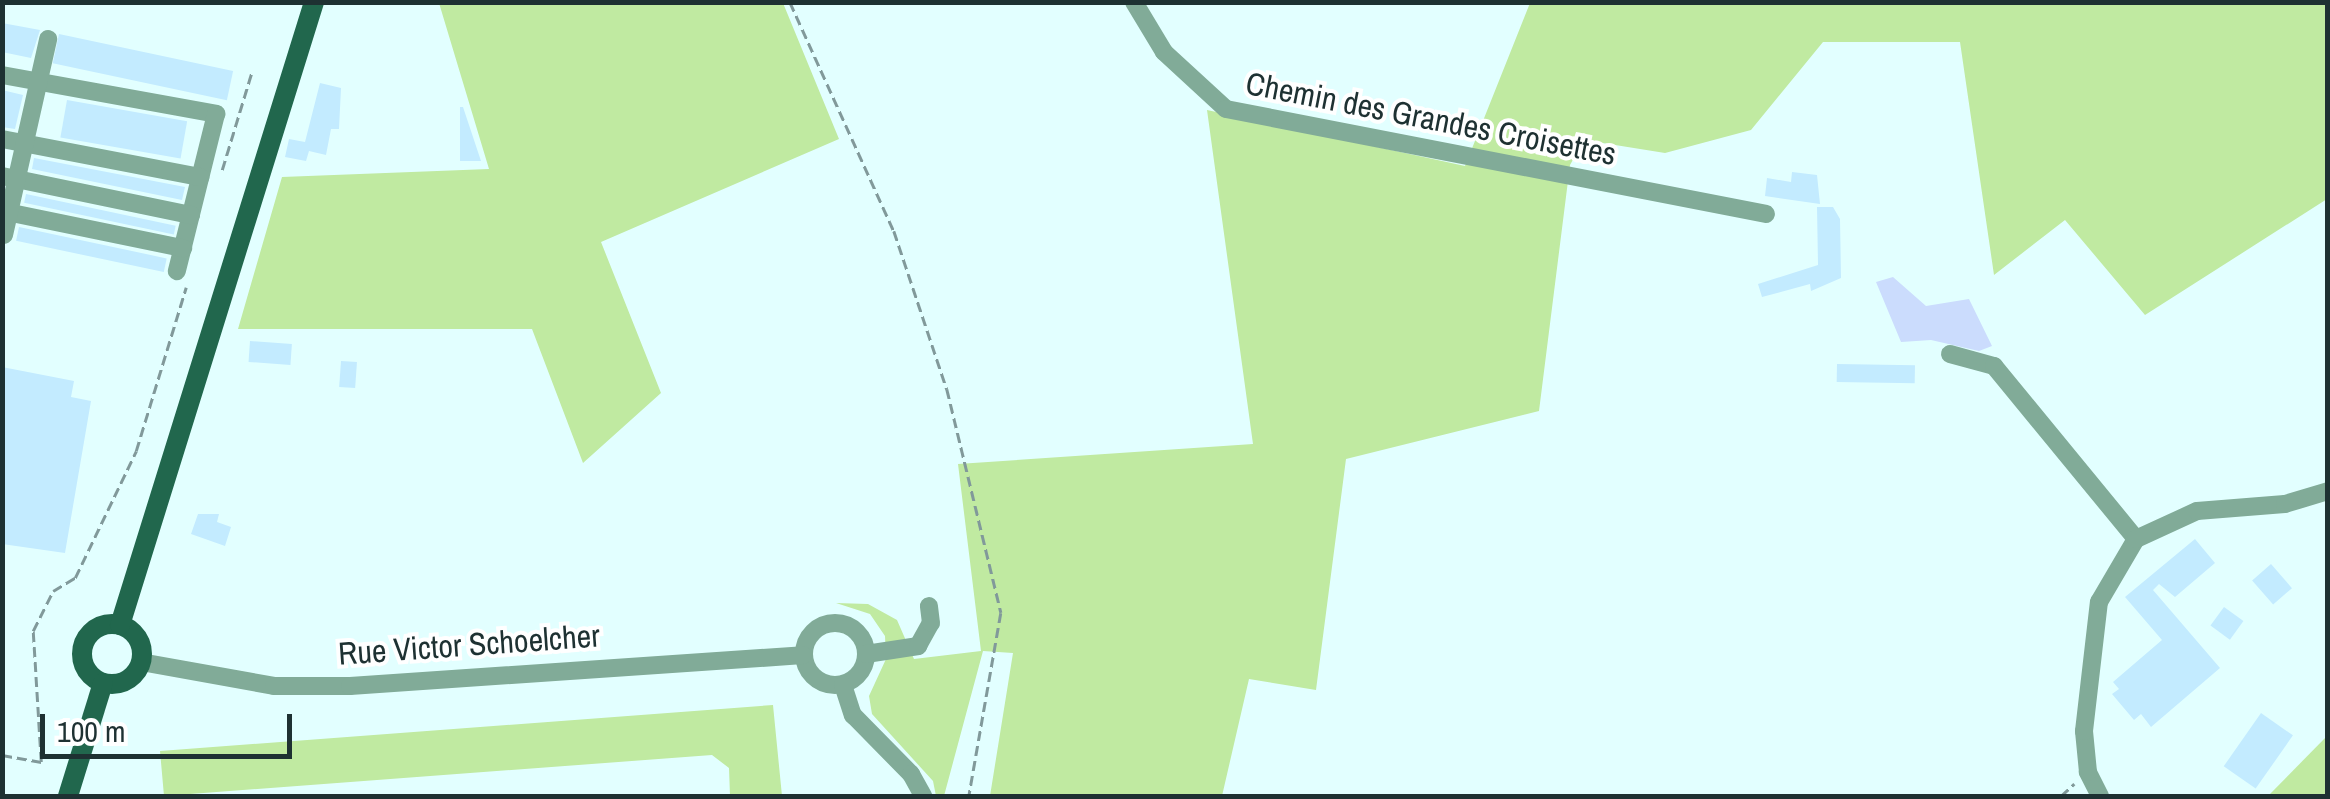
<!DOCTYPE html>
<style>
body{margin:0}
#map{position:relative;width:2330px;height:799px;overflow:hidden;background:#e2ffff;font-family:"Archivo Narrow",sans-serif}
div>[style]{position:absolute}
.green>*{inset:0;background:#c0eaa1}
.water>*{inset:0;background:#cbdcfd}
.building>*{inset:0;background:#c3ebff;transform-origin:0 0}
.path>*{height:2.5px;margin-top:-1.25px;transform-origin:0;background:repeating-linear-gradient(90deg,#81999a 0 10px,transparent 0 15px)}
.minor>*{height:18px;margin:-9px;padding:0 9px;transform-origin:9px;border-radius:9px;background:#81ab98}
.minor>.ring{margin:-9px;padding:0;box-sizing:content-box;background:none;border:18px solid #81ab98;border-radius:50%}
.major>*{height:20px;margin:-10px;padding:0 10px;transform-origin:10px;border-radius:10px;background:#21674d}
.major>.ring{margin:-10px;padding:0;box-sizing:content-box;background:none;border:20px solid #21674d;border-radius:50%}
span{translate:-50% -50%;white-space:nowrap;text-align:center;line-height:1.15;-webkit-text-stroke:8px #fff;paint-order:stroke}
.street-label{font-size:32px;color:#1e3132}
.frame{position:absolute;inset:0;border:5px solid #1e3132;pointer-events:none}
.scale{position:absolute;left:40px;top:714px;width:252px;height:45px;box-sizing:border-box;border:5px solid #1e3132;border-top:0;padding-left:12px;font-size:30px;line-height:35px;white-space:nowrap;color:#1e3132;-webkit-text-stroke:8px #fff;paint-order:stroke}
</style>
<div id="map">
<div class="green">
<i style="clip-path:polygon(439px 3px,783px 3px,839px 139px,601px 242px,661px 393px,583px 463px,532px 329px,238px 329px,282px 177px,489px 169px)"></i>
<i style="clip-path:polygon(1530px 3px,2327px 3px,2327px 199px,2145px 315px,2065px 220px,1994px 275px,1960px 42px,1823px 42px,1751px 130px,1665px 153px,1584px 140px,1570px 165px,1539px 411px,1346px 459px,1316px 690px,1249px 679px,1222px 796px,990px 796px,1013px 653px,983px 651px,944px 796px,936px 796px,933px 781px,872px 714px,869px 696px,886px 659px,885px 636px,870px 614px,836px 603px,868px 604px,897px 620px,914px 659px,981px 651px,958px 464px,1253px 444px,1207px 110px,1465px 166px)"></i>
<i style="clip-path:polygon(773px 705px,782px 796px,730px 796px,729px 768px,712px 755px,164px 796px,160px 751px)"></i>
<i style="clip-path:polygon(2327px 736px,2327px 796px,2268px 796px)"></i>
</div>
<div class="water">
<i style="clip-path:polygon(1893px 277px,1926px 306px,1969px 299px,1992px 346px,1979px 351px,1931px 340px,1901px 342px,1876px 282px)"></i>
</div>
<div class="building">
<i style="clip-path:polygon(2px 23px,40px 30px,31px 58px,2px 52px)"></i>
<i style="left:59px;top:34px;width:178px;height:30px;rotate:12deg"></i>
<i style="clip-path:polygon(320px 83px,341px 88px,339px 129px,331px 129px,326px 155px,309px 151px,306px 161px,285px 157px,289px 139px,305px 142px)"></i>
<i style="clip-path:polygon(2px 90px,23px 95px,15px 129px,2px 127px)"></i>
<i style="left:67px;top:100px;width:122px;height:38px;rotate:10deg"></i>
<i style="clip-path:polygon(460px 107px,463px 107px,481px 161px,460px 161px)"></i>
<i style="clip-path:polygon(34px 158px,185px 187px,182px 200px,32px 169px)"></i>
<i style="clip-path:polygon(1792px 172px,1817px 175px,1820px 204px,1765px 196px,1767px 178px,1791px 182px)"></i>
<i style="left:26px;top:194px;width:153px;height:9px;rotate:12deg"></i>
<i style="clip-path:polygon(1817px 207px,1833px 207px,1840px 219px,1841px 278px,1811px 291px,1810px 284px,1762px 297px,1758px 284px,1818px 265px)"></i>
<i style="left:19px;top:227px;width:151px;height:14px;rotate:12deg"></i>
<i style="left:250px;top:341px;width:42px;height:21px;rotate:4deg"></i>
<i style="left:341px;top:361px;width:16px;height:26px;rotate:4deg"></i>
<i style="left:1837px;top:364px;width:78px;height:18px;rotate:1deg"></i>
<i style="clip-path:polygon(2px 367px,74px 381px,71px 397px,91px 401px,65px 553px,2px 544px)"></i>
<i style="clip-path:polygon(198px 514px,219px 514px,217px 522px,231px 527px,225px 546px,191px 534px)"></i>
<i style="clip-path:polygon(2195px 539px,2215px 563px,2175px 597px,2159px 584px,2153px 590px,2220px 668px,2151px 727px,2141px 714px,2134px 720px,2112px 694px,2119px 689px,2113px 682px,2162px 640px,2125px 597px)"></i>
<i style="left:2271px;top:564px;width:32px;height:25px;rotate:49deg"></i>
<i style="left:2224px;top:607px;width:24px;height:23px;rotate:36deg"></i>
<i style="left:2261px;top:713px;width:39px;height:65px;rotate:35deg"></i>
</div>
<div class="path">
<i style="left:790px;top:2px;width:252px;rotate:65.6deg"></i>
<i style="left:894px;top:231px;width:167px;rotate:71.5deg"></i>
<i style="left:947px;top:389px;width:230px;rotate:76.4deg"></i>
<i style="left:1001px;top:613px;width:186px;rotate:99.9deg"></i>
<i style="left:222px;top:170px;width:103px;rotate:-73.1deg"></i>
<i style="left:2px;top:755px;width:40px;rotate:10deg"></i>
<i style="left:41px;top:762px;width:131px;rotate:-93.5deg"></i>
<i style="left:33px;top:631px;width:45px;rotate:-63.4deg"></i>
<i style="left:53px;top:591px;width:26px;rotate:-31deg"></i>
<i style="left:75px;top:578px;width:141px;rotate:-64.3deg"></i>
<i style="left:136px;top:451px;width:171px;rotate:-73deg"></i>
<i style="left:2061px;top:796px;width:18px;rotate:-43deg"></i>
</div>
<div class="minor">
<i style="left:1134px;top:2px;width:58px;rotate:59deg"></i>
<i style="left:1164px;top:52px;width:84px;rotate:42.6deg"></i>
<i style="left:1226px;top:109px;width:550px;rotate:11deg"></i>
<i style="left:2px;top:75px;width:218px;rotate:10.3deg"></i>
<i style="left:216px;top:114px;width:162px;rotate:104deg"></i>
<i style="left:2px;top:139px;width:202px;rotate:10.9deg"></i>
<i style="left:2px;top:176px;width:193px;rotate:11.7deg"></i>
<i style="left:2px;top:211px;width:185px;rotate:11.6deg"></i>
<i style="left:4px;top:235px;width:201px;rotate:-77.3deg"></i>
<i style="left:1950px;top:354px;width:46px;rotate:15.3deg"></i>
<i style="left:1994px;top:366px;width:224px;rotate:50.6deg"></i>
<i class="ring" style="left:804px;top:623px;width:44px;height:44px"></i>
<i style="left:866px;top:654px;width:53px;rotate:-8.7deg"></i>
<i style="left:918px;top:646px;width:26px;rotate:-61deg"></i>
<i style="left:931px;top:623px;width:17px;rotate:-97deg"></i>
<i style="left:141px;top:662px;width:135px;rotate:10.2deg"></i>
<i style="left:274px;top:686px;width:76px"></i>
<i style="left:350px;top:686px;width:454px;rotate:-3.9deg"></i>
<i style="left:843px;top:685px;width:32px;rotate:72deg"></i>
<i style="left:853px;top:715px;width:83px;rotate:45.5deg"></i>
<i style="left:911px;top:774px;width:25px;rotate:61deg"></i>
<i style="left:2100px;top:796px;width:27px;rotate:-117deg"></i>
<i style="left:2088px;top:772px;width:41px;rotate:-95.6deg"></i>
<i style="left:2084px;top:731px;width:130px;rotate:-83.4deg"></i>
<i style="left:2099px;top:602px;width:73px;rotate:-59.6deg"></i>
<i style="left:2136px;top:539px;width:67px;rotate:-24.7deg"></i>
<i style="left:2197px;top:511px;width:88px;rotate:-4.5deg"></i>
<i style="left:2285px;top:504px;width:45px;rotate:-16.8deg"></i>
</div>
<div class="major">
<i class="ring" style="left:82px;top:624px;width:40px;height:40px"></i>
<i style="left:120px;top:625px;width:653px;rotate:-72.7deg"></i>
<i style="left:68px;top:796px;width:118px;rotate:-72.8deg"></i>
</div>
<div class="street-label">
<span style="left:1431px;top:119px;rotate:11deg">Chemin des Grandes Croisettes</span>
<span style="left:469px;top:645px;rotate:-4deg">Rue Victor Schoelcher</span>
</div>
<div class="frame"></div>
<div class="scale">100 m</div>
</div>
